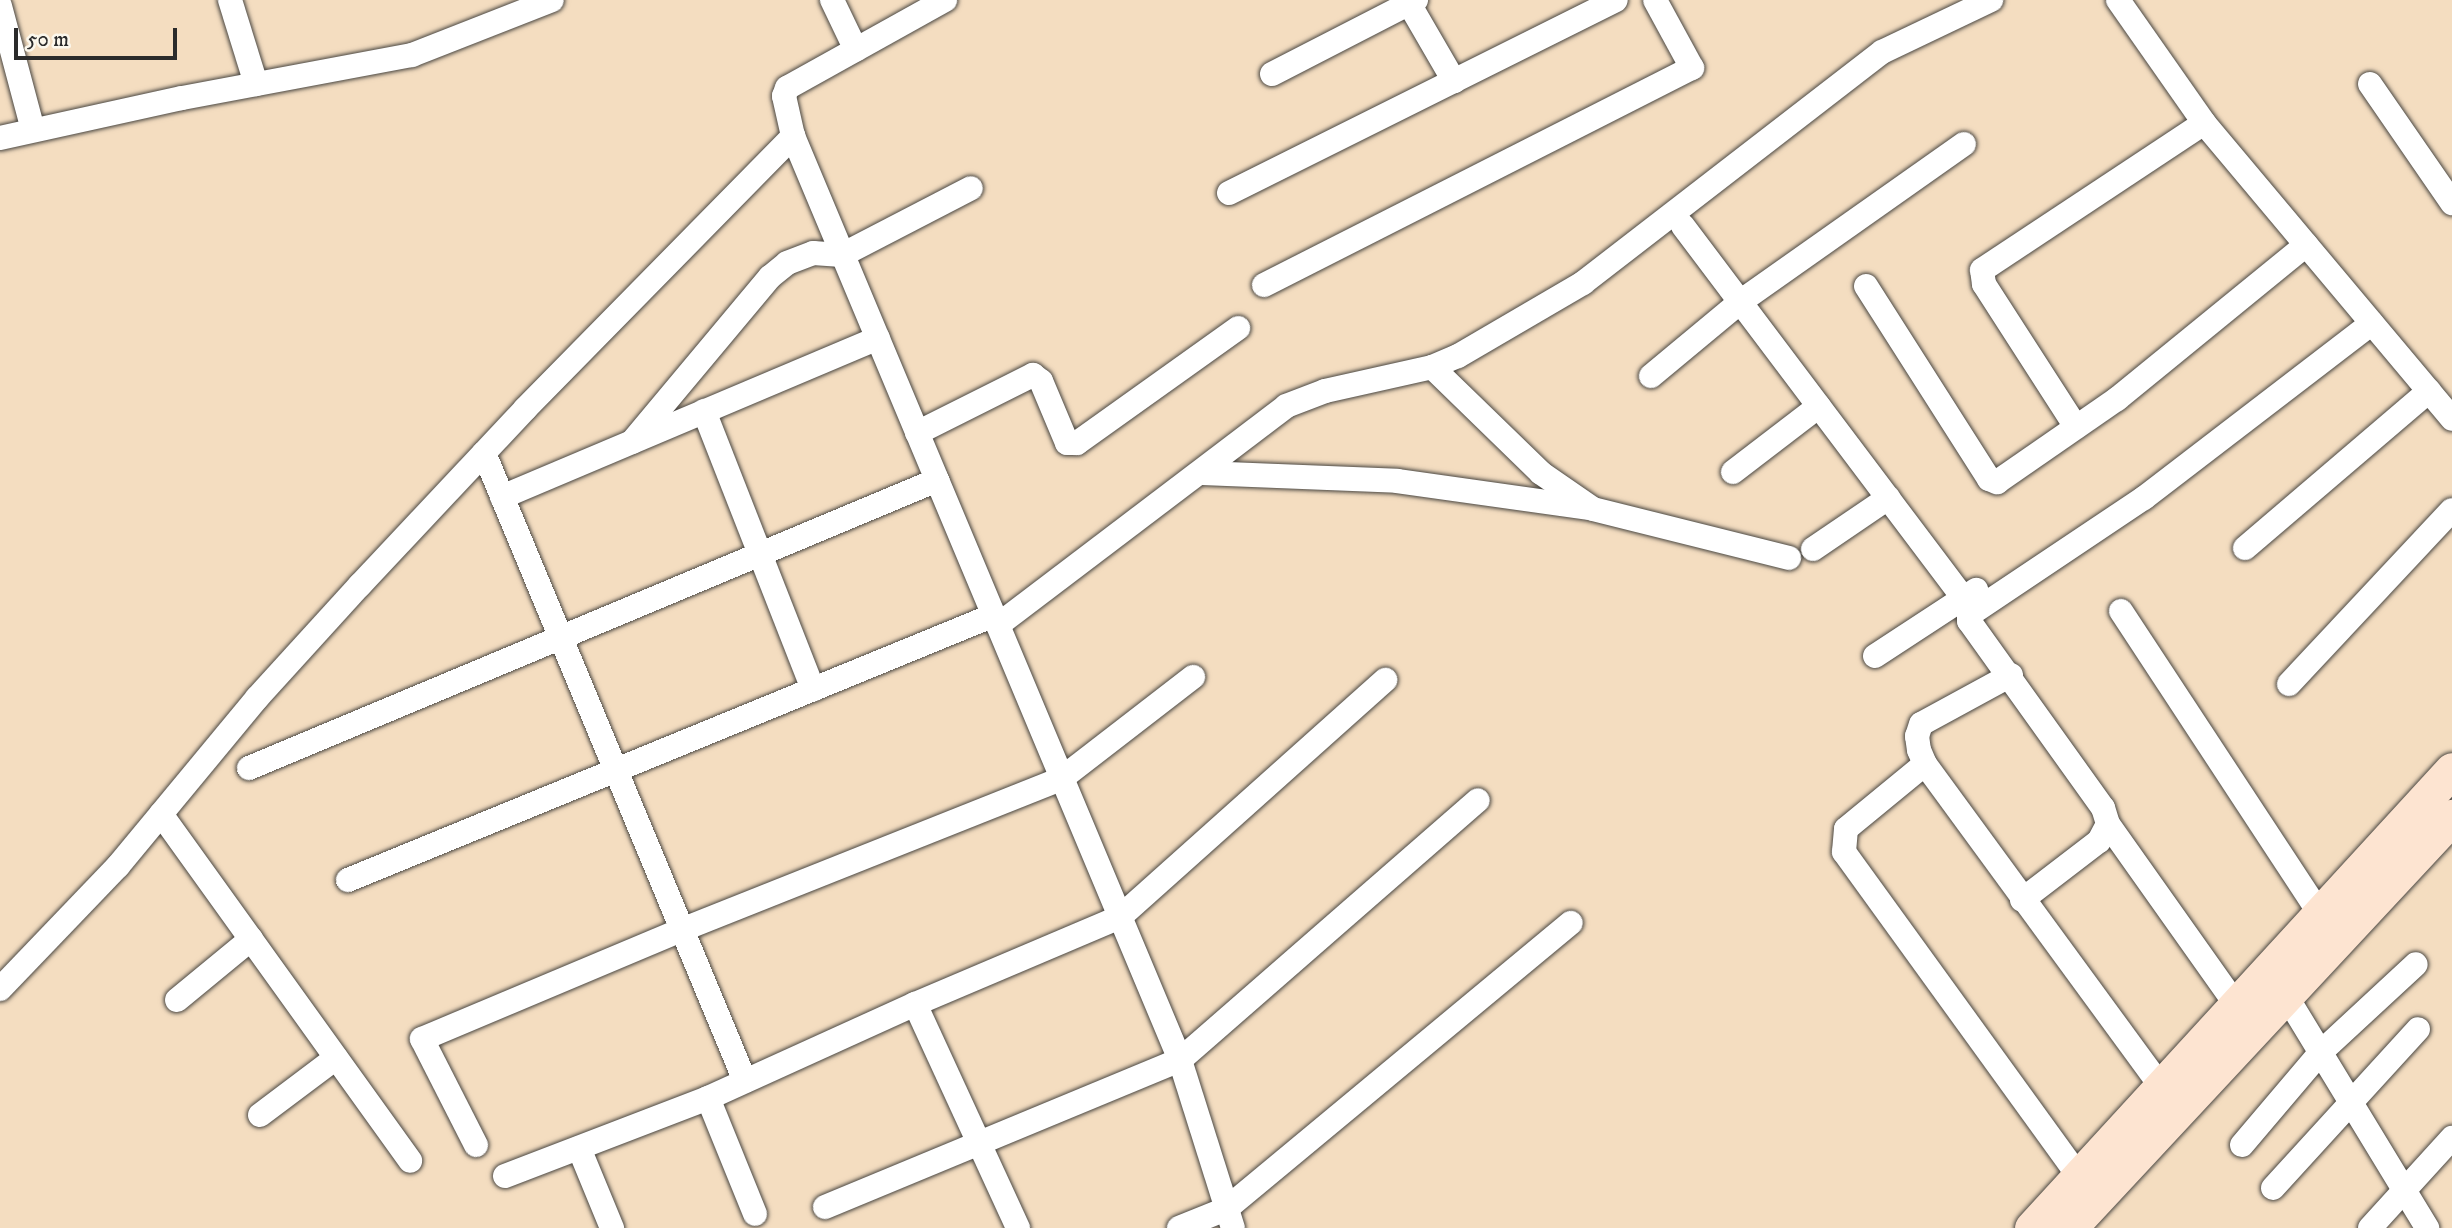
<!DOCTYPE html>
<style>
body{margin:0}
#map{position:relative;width:2452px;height:1228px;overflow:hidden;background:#f4ddc0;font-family:"IM FELL DW Pica",serif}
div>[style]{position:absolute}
.roads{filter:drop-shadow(0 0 2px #494641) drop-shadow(0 0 2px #494641)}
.street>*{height:24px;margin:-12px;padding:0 12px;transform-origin:12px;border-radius:12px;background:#fff}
.secondary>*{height:35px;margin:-17.5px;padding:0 17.5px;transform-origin:17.5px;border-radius:17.5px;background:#fde4d1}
span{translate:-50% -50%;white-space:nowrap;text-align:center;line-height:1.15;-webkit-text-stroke:7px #fbf7ec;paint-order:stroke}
.scale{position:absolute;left:14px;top:28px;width:163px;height:32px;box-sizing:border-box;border:4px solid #2b2b2b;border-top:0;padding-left:9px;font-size:21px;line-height:24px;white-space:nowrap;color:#2b2b2b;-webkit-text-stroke:5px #fbf7ec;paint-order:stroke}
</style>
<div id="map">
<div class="roads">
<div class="street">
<i style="left:230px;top:0;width:88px;rotate:72.8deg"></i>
<i style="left:832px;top:0;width:55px;rotate:64.4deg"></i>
<i style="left:1407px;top:0;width:94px;rotate:59.9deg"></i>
<i style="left:2118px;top:0;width:150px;rotate:55deg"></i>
<i style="left:2204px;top:123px;width:386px;rotate:50deg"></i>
<i style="left:0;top:6px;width:128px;rotate:75.1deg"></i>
<i style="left:1272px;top:74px;width:162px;rotate:-27.2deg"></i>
<i style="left:2370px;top:84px;width:145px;rotate:55.4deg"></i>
<i style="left:793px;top:136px;width:1002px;rotate:67.27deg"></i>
<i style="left:1180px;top:1060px;width:176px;rotate:72.5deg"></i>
<i style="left:0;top:138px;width:186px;rotate:-12.4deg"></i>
<i style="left:182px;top:98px;width:234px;rotate:-10.6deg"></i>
<i style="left:412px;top:55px;width:150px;rotate:-21.4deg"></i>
<i style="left:1229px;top:193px;width:432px;rotate:-26.5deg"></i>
<i style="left:1683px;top:226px;width:481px;rotate:53deg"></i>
<i style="left:1264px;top:285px;width:480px;rotate:-26.9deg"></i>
<i style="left:1692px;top:68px;width:77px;rotate:-118.6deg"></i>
<i style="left:1866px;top:286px;width:229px;rotate:57.5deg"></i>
<i style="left:1989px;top:479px;width:9px;rotate:21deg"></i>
<i style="left:1997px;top:482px;width:146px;rotate:-34.7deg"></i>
<i style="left:2117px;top:399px;width:244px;rotate:-39.2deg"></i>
<i style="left:1432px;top:367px;width:152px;rotate:44.2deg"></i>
<i style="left:1541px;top:473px;width:63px;rotate:34.7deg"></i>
<i style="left:1593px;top:509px;width:202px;rotate:14deg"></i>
<i style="left:1651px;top:376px;width:116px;rotate:-39.7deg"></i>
<i style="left:1740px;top:302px;width:274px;rotate:-35.2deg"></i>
<i style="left:704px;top:411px;width:299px;rotate:68.6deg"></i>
<i style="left:2076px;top:427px;width:170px;rotate:-122.8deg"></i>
<i style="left:1984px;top:284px;width:14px;rotate:-98deg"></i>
<i style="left:1982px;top:270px;width:266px;rotate:-33.5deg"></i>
<i style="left:917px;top:433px;width:130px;rotate:-26.6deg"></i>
<i style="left:1033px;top:375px;width:10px;rotate:37deg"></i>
<i style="left:1041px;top:381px;width:67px;rotate:67.2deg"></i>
<i style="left:1067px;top:443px;width:10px"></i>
<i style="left:1077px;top:443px;width:198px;rotate:-35.5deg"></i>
<i style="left:632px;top:442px;width:215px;rotate:-50.1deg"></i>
<i style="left:770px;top:277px;width:22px;rotate:-39deg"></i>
<i style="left:787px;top:263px;width:28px;rotate:-21deg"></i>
<i style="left:813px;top:253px;width:29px;rotate:4deg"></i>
<i style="left:842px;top:255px;width:145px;rotate:-27.4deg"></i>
<i style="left:484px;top:453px;width:680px;rotate:67.43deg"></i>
<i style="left:1733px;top:472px;width:108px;rotate:-37.5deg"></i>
<i style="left:1202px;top:473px;width:195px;rotate:2.3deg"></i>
<i style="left:1397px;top:481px;width:193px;rotate:8deg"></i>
<i style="left:502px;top:497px;width:408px;rotate:-22.9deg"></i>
<i style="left:2245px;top:548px;width:242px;rotate:-40.5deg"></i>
<i style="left:1813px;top:549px;width:91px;rotate:-34.2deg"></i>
<i style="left:2121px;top:611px;width:363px;rotate:56.7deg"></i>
<i style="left:998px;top:625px;width:362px;rotate:-37.2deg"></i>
<i style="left:1286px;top:406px;width:42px;rotate:-21deg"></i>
<i style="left:1325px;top:391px;width:110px;rotate:-12.6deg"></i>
<i style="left:1432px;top:367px;width:28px;rotate:-23deg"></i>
<i style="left:1458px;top:356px;width:145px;rotate:-30.3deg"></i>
<i style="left:1583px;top:283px;width:378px;rotate:-37.7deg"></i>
<i style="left:1882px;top:52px;width:121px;rotate:-25.5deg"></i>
<i style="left:1875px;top:656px;width:121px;rotate:-33.2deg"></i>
<i style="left:2011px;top:675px;width:102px;rotate:151.4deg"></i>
<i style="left:1921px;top:724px;width:13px;rotate:108deg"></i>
<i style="left:1917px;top:736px;width:14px;rotate:82deg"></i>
<i style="left:1919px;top:750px;width:15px;rotate:67deg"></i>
<i style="left:1925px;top:764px;width:400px;rotate:53.8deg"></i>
<i style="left:2289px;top:684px;width:238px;rotate:-46.9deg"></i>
<i style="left:1925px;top:764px;width:102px;rotate:140.6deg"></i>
<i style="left:1846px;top:829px;width:23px;rotate:95deg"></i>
<i style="left:1844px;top:852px;width:401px;rotate:54.1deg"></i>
<i style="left:249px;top:768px;width:746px;rotate:-22.71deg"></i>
<i style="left:161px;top:814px;width:427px;rotate:54.3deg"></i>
<i style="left:2108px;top:824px;width:222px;rotate:54.7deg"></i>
<i style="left:348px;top:880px;width:698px;rotate:-22.3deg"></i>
<i style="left:2022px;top:900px;width:97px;rotate:-37.5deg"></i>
<i style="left:2099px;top:841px;width:19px;rotate:-62deg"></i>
<i style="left:2108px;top:824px;width:17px;rotate:-107deg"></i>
<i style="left:2103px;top:808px;width:230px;rotate:-125.6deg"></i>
<i style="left:1969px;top:621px;width:6px;rotate:-90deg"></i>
<i style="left:1969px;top:615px;width:211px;rotate:-33.8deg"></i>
<i style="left:2144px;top:498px;width:287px;rotate:-37.5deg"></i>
<i style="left:0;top:989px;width:170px;rotate:-46.2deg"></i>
<i style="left:118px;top:866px;width:218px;rotate:-50.4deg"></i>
<i style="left:257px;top:698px;width:153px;rotate:-47.7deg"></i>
<i style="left:360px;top:585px;width:241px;rotate:-46.8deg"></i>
<i style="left:525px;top:409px;width:383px;rotate:-45.5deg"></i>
<i style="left:793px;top:136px;width:41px;rotate:-102.7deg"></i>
<i style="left:784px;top:96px;width:9px;rotate:-69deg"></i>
<i style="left:787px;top:88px;width:181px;rotate:-29.1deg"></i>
<i style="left:2285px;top:994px;width:274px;rotate:58.7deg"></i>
<i style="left:177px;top:1000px;width:96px;rotate:-39.5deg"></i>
<i style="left:915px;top:1004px;width:247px;rotate:65.3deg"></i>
<i style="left:708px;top:1098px;width:125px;rotate:67.9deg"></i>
<i style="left:260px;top:1115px;width:95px;rotate:-36.9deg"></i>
<i style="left:476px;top:1145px;width:119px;rotate:-117deg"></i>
<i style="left:422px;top:1039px;width:284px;rotate:-22.8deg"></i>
<i style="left:684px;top:929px;width:406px;rotate:-21.7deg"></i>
<i style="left:1061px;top:779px;width:167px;rotate:-37.7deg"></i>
<i style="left:2242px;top:1145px;width:122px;rotate:-49.7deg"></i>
<i style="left:2321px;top:1052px;width:129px;rotate:-42.8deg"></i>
<i style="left:579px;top:1148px;width:87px;rotate:67.6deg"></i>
<i style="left:505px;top:1176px;width:217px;rotate:-21deg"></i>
<i style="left:708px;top:1098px;width:227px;rotate:-24.4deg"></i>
<i style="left:915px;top:1004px;width:223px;rotate:-23deg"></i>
<i style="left:1120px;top:917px;width:356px;rotate:-41.8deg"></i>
<i style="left:2273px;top:1188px;width:215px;rotate:-47.6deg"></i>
<i style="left:825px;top:1207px;width:384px;rotate:-22.5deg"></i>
<i style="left:1180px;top:1060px;width:395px;rotate:-41.1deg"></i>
<i style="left:1179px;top:1228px;width:51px;rotate:-22deg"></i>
<i style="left:1226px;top:1209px;width:448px;rotate:-39.7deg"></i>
<i style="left:2370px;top:1228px;width:122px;rotate:-47.7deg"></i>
</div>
<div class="secondary">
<i style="left:2032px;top:1228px;width:621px;rotate:-47.48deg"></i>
<i style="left:2069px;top:1228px;width:562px;rotate:-47.02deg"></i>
</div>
</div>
<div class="scale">50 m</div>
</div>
